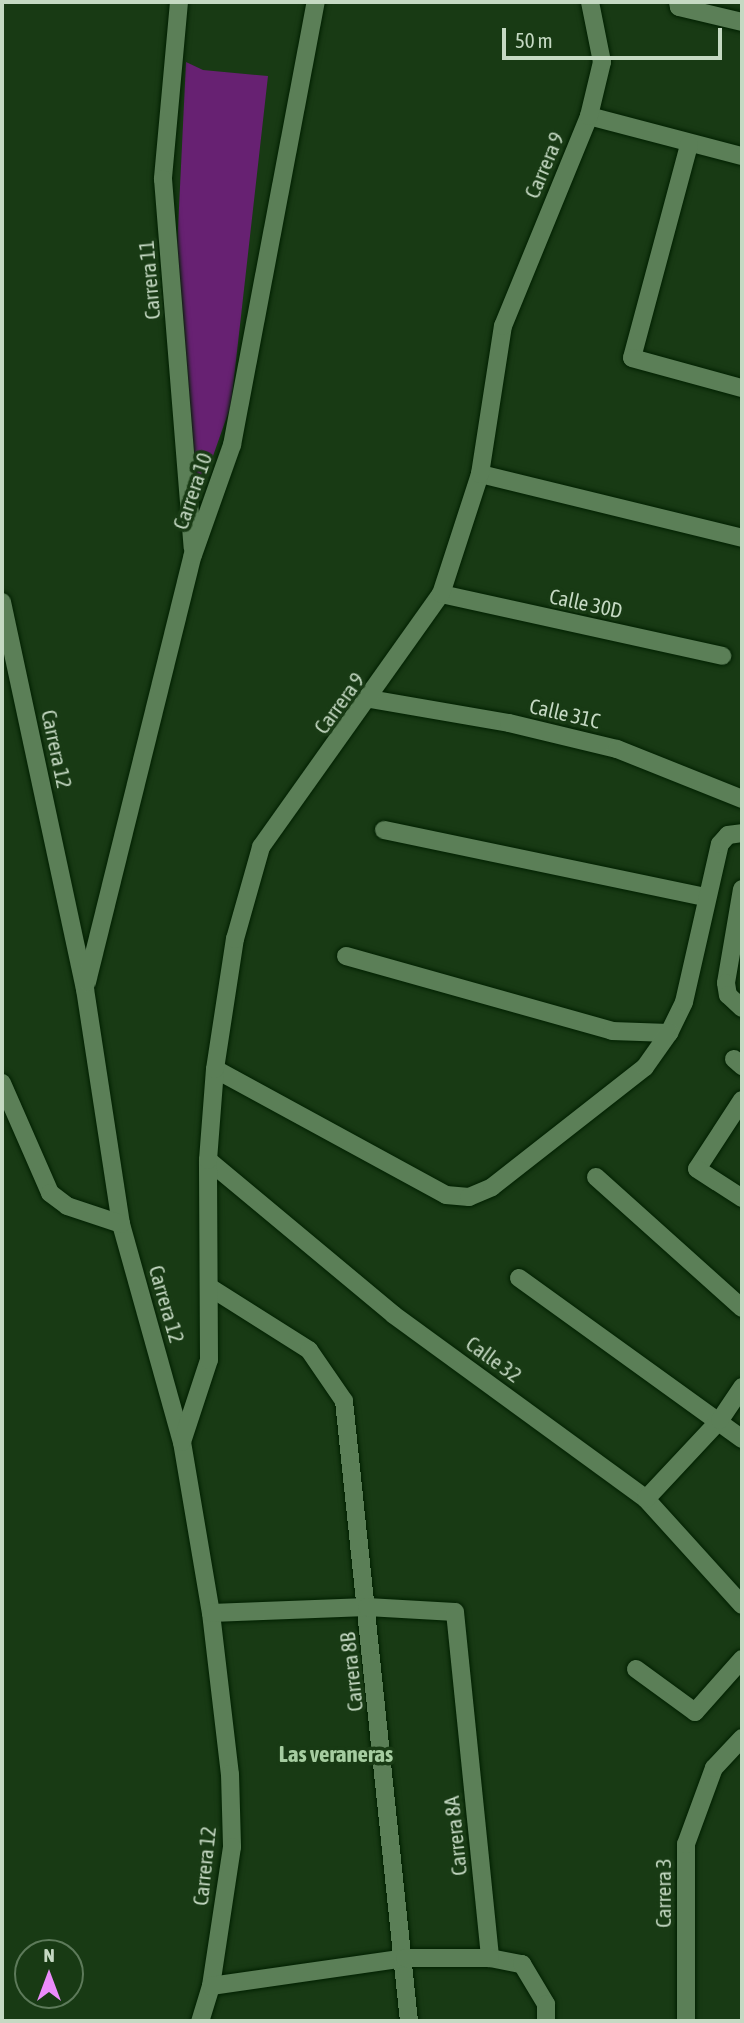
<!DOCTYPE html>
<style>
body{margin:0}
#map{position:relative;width:744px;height:2023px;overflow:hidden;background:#183a14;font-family:"Asap Condensed",sans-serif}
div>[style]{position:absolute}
.green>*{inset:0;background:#672172}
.roads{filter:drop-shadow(0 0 2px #002000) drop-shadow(0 0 2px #002000)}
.minor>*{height:18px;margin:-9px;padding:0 9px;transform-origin:9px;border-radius:9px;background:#5b7f57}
span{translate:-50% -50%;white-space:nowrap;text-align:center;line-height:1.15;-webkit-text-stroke:7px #183a14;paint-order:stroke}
.street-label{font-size:21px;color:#c5d9c3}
.neighbourhood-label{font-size:23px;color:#a5cca0;font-weight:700}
.frame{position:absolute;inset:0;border:4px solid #c5d9c3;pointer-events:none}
.north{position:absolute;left:14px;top:1939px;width:70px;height:70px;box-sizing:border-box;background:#183a14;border:2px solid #5d7a5a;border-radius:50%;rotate:0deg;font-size:19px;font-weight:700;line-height:28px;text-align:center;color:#c5d9c3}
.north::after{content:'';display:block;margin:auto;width:24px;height:32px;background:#eb8cfb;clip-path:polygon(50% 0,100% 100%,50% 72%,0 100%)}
.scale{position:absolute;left:502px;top:28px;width:220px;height:32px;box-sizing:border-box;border:4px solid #c5d9c3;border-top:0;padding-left:9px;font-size:21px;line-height:24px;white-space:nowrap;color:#c5d9c3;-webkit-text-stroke:5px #183a14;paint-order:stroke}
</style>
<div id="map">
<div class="green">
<i style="clip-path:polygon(186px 62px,203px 70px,268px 76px,231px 405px,195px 507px,177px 249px)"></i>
</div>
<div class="roads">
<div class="minor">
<i style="left:179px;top:2px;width:178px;rotate:95.2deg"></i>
<i style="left:163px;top:179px;width:370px;rotate:85.4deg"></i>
<i style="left:678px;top:2px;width:5px;rotate:79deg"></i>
<i style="left:679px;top:7px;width:65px;rotate:13.4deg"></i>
<i style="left:589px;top:116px;width:158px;rotate:14.7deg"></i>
<i style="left:689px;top:145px;width:220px;rotate:105deg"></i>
<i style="left:632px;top:358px;width:114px;rotate:15.3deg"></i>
<i style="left:480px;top:474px;width:270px;rotate:13.7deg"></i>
<i style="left:441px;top:594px;width:288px;rotate:12.4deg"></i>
<i style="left:2px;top:602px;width:396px;rotate:77.9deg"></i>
<i style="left:85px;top:989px;width:238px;rotate:81.3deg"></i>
<i style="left:121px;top:1224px;width:226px;rotate:74.4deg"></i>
<i style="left:182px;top:1442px;width:173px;rotate:80.4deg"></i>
<i style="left:211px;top:1613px;width:162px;rotate:83.3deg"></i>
<i style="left:230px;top:1774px;width:73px;rotate:88.4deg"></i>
<i style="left:232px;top:1847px;width:141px;rotate:98.6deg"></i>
<i style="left:211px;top:1986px;width:37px;rotate:107deg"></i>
<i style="left:370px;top:699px;width:141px;rotate:9.8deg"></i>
<i style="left:509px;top:723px;width:111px;rotate:13.5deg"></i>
<i style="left:617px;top:749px;width:135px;rotate:21.8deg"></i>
<i style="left:384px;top:830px;width:328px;rotate:11.8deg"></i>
<i style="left:742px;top:889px;width:95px;rotate:99.7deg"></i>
<i style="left:726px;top:983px;width:12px;rotate:81deg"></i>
<i style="left:728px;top:995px;width:19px;rotate:43deg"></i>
<i style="left:346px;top:956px;width:276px;rotate:15.7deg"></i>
<i style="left:612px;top:1031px;width:57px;rotate:2deg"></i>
<i style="left:669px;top:1033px;width:34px;rotate:-64deg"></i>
<i style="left:684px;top:1002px;width:162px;rotate:-77.2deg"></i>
<i style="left:720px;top:844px;width:12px;rotate:-48deg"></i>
<i style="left:728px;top:835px;width:14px;rotate:-8deg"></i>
<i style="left:87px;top:982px;width:440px;rotate:-76.1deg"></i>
<i style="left:193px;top:555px;width:117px;rotate:-70.5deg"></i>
<i style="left:232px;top:445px;width:451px;rotate:-79.3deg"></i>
<i style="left:734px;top:1059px;width:11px;rotate:41deg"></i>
<i style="left:215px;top:1069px;width:263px;rotate:28.6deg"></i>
<i style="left:446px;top:1195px;width:23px;rotate:5deg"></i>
<i style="left:469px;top:1197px;width:25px;rotate:-23deg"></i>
<i style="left:492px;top:1187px;width:194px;rotate:-38.1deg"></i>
<i style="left:645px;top:1067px;width:42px;rotate:-54.8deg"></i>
<i style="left:2px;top:1083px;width:120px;rotate:66.4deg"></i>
<i style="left:50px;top:1193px;width:21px;rotate:37deg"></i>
<i style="left:67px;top:1206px;width:57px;rotate:18.4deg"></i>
<i style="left:742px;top:1100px;width:82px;rotate:123.1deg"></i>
<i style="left:697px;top:1169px;width:54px;rotate:32.8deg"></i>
<i style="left:208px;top:1160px;width:242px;rotate:39.8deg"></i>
<i style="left:394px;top:1315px;width:312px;rotate:36.1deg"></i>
<i style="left:646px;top:1499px;width:143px;rotate:47.8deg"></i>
<i style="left:596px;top:1177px;width:196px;rotate:41.9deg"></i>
<i style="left:519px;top:1278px;width:275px;rotate:35.8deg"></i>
<i style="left:211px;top:1288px;width:116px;rotate:32.3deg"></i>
<i style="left:309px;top:1350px;width:62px;rotate:55.5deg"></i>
<i style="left:344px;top:1401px;width:623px;rotate:84.02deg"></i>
<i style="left:182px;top:1442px;width:86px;rotate:-71.8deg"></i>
<i style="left:209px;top:1360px;width:200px;rotate:-90.3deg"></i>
<i style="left:208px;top:1160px;width:91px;rotate:-85.6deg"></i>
<i style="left:215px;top:1069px;width:132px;rotate:-81.3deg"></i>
<i style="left:235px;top:939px;width:96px;rotate:-74.2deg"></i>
<i style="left:261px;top:847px;width:310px;rotate:-54.6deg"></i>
<i style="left:441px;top:594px;width:126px;rotate:-72deg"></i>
<i style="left:480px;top:474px;width:150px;rotate:-81.2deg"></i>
<i style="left:503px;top:326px;width:227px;rotate:-67.7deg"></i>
<i style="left:589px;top:116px;width:56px;rotate:-76.5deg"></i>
<i style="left:602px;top:62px;width:61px;rotate:-101.3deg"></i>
<i style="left:646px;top:1499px;width:108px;rotate:-46.9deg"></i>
<i style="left:720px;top:1420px;width:40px;rotate:-56deg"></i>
<i style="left:211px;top:1613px;width:156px;rotate:-2.2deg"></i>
<i style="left:367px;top:1607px;width:88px;rotate:3.3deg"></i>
<i style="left:455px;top:1612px;width:348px;rotate:84.2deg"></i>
<i style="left:490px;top:1958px;width:33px;rotate:11deg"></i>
<i style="left:522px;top:1964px;width:47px;rotate:59deg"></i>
<i style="left:546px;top:2004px;width:17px;rotate:90deg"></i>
<i style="left:636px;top:1669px;width:73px;rotate:36.1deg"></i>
<i style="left:695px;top:1712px;width:71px;rotate:-48.4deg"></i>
<i style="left:211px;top:1986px;width:196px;rotate:-8.2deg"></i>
<i style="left:405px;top:1958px;width:85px"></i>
<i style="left:686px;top:2021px;width:177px;rotate:-90deg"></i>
<i style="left:686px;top:1844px;width:81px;rotate:-69.8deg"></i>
<i style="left:714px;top:1768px;width:41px;rotate:-47deg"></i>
</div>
</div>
<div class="street-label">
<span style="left:544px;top:165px;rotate:-67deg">Carrera 9</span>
<span style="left:149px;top:280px;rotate:-95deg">Carrera 11</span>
<span style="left:192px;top:491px;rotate:-71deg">Carrera 10</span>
<span style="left:586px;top:603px;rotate:12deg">Calle 30D</span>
<span style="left:339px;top:703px;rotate:-54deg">Carrera 9</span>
<span style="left:565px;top:713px;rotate:13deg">Calle 31C</span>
<span style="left:57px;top:749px;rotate:78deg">Carrera 12</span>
<span style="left:167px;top:1304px;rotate:74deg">Carrera 12</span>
<span style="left:494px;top:1359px;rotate:36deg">Calle 32</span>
<span style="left:351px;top:1672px;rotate:-96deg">Carrera 8B</span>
<span style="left:455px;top:1836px;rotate:-96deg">Carrera 8A</span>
<span style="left:204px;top:1866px;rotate:-84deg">Carrera 12</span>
<span style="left:663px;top:1893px;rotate:-90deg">Carrera 3</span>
</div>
<div class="neighbourhood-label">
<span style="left:336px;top:1754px">Las veraneras</span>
</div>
<div class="frame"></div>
<div class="north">N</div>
<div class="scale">50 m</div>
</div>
